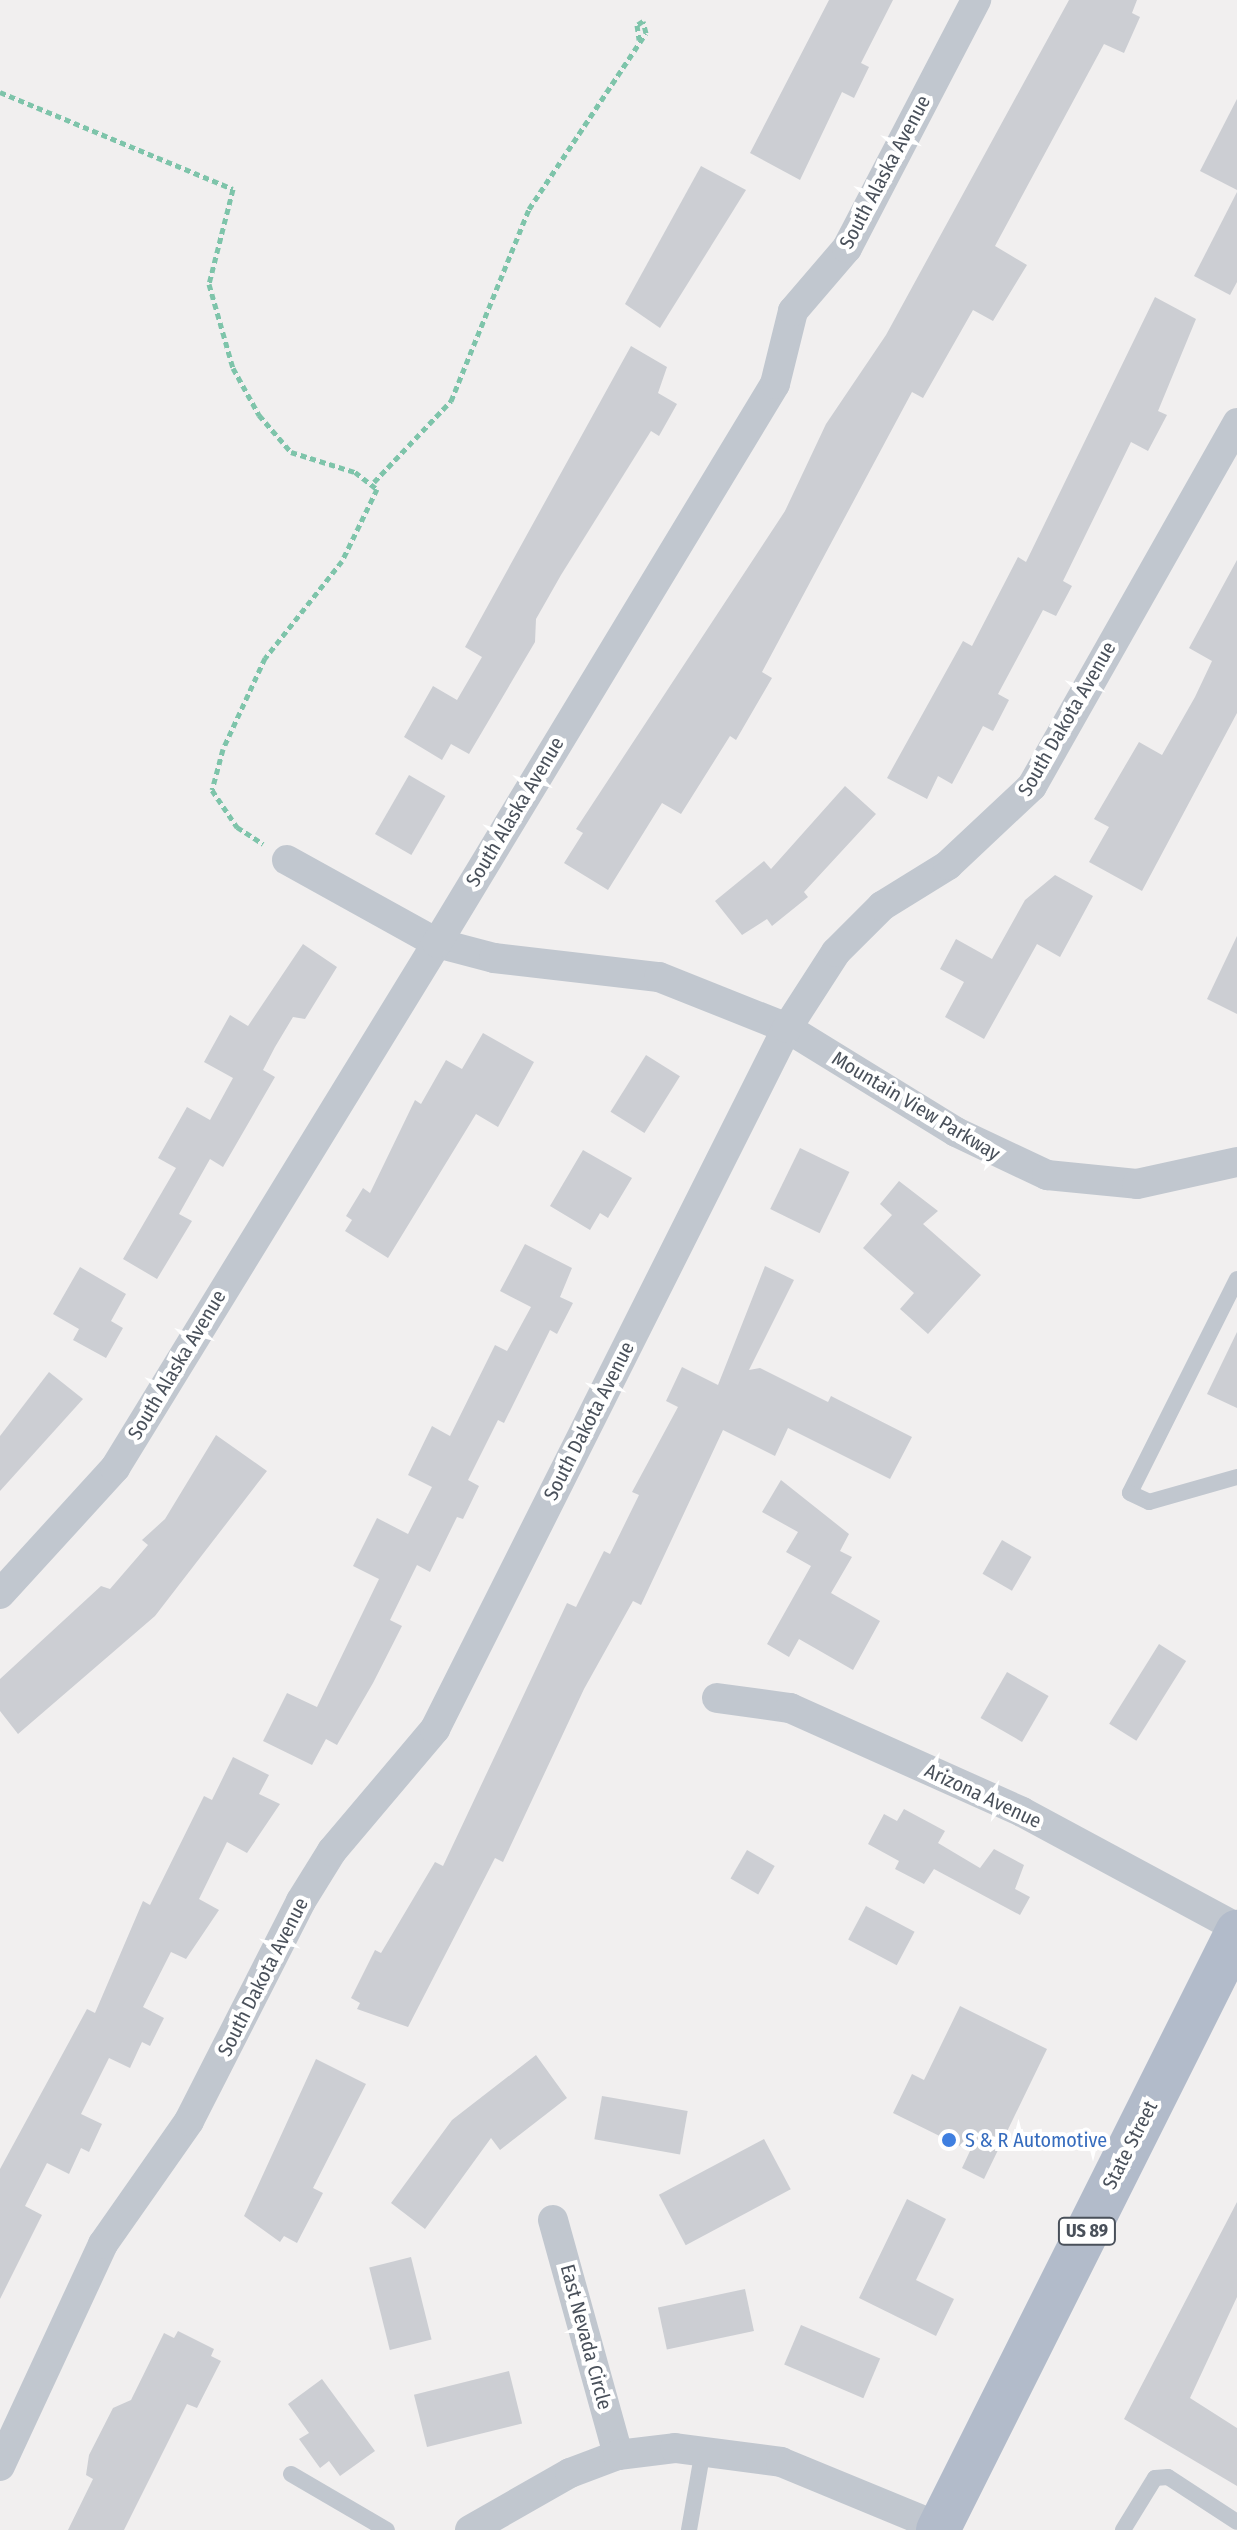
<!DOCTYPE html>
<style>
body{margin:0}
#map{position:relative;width:1237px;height:2530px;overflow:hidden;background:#f1efef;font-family:"Fira Sans Condensed",sans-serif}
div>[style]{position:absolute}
.building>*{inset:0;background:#ccced3;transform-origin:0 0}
.path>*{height:5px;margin-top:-2.5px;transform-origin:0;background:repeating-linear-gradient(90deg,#7ec4aa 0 6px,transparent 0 10px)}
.lane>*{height:16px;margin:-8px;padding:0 8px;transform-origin:8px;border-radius:8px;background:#c1c7cf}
.street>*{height:30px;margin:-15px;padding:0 15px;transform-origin:15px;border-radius:15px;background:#c1c7cf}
.primary>*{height:44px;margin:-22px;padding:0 22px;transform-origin:22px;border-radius:22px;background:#b2bbca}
.dots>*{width:22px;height:22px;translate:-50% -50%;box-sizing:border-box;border:4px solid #fff;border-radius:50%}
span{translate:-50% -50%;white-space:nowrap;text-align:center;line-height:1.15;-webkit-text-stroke:8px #fff;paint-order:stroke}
.shield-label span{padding:2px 6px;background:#fff;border:2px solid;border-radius:6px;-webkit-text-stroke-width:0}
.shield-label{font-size:18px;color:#49505a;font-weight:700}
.street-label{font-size:20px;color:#49505a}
.shop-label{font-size:20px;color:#366cbe}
.left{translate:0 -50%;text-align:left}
</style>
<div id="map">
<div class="building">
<i style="clip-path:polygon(829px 0,893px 0,861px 63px,869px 67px,854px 98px,842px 92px,800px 180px,750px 153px)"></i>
<i style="clip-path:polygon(1069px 0,1137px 0,1132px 13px,1140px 17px,1124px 53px,1104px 44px,995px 246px,1027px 265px,993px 321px,973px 310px,923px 398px,912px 392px,762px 672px,772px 678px,736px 740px,730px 736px,681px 814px,662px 803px,608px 890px,564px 863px,583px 833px,576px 829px,785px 511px,826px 424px,886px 335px)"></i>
<i style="clip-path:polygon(1237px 99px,1237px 190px,1200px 171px)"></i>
<i style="clip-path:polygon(701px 166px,746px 190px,660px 328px,625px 304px)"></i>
<i style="clip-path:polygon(1237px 192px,1237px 282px,1230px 295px,1194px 276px)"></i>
<i style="clip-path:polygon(1155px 297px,1196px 319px,1158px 411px,1167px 415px,1148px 451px,1131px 442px,1063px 581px,1072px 586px,1056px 616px,1043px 610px,998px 694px,1009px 700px,993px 731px,983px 726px,952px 784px,938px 776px,927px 799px,887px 778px,963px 641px,972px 646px,1018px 557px,1026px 562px)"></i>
<i style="clip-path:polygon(631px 346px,667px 367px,658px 393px,677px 404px,659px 436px,651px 431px,561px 575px,536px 619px,535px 642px,469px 754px,451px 744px,442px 760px,404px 737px,433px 686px,457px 700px,482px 657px,465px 647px)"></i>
<i style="clip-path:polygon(1237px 560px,1237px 713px,1142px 891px,1089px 862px,1109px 827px,1094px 819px,1139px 742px,1162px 755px,1195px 697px,1212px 661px,1189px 648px)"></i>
<i style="left:409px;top:775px;width:42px;height:68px;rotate:30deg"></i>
<i style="clip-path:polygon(845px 786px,876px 814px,804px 892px,808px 897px,772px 926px,767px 919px,742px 935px,715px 901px,764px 861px,771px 869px)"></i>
<i style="clip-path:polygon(1055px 875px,1093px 896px,1060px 957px,1037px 944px,984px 1039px,945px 1017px,964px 982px,940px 969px,956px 939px,992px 959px,1025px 900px)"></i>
<i style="clip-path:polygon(1237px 936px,1237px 1014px,1207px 999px)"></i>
<i style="clip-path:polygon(303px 944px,337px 967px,305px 1019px,293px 1017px,275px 1047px,263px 1070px,275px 1077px,223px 1167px,210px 1159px,179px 1214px,192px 1221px,157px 1279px,123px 1259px,176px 1168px,158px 1158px,187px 1107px,210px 1120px,233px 1078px,204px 1062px,230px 1015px,248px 1026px)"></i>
<i style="clip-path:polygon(483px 1033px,534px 1062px,498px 1127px,476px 1114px,388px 1258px,345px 1231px,352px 1220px,346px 1216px,363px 1188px,370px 1193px,415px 1100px,421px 1104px,446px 1060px,462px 1069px)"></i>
<i style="left:646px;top:1055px;width:40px;height:67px;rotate:32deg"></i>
<i style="left:800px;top:1148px;width:55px;height:68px;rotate:26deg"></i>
<i style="clip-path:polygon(583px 1150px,632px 1178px,608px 1218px,600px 1213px,590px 1230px,550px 1206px)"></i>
<i style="clip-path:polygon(899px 1181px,938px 1211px,923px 1224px,981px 1275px,928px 1334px,900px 1309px,914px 1293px,863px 1248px,892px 1215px,880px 1204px)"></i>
<i style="clip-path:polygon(525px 1244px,572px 1268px,560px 1297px,573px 1303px,557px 1334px,550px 1330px,504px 1423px,498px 1420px,468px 1480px,479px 1486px,463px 1519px,457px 1517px,430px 1572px,417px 1565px,390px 1620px,402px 1626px,373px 1683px,337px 1745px,326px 1739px,312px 1765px,263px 1741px,287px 1693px,317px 1707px,379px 1579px,353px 1566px,377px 1518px,408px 1534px,432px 1487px,408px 1475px,432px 1426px,450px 1436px,495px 1345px,507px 1351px,531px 1307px,500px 1291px)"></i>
<i style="clip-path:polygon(765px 1266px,794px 1280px,749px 1370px,760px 1368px,828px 1402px,831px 1396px,912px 1437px,890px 1479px,788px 1428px,775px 1456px,723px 1430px,641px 1605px,633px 1601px,584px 1689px,503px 1862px,495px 1858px,408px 2027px,357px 2009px,360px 2003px,351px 1998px,375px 1950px,381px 1953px,435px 1862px,443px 1866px,567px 1603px,576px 1607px,604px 1551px,610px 1554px,639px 1495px,632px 1492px,678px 1407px,666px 1401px,682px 1367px,718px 1385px)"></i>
<i style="clip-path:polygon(80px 1267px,126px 1294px,111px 1321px,123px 1328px,106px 1358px,73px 1340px,79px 1329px,53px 1314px)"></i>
<i style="clip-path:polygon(1237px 1332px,1237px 1408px,1207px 1394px)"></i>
<i style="clip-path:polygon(49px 1372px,83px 1399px,0 1491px,0 1436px)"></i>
<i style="clip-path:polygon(216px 1435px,267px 1471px,155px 1616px,18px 1734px,0 1711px,0 1679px,101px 1586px,110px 1589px,148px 1545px,142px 1540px,165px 1519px)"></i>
<i style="clip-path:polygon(781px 1480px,849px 1534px,840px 1551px,852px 1557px,831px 1593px,880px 1621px,853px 1670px,799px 1639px,789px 1657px,767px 1644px,811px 1566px,786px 1552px,798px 1532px,762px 1512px)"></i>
<i style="left:1002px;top:1540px;width:34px;height:39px;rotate:30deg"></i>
<i style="left:1159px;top:1644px;width:32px;height:94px;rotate:32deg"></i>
<i style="left:1007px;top:1672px;width:48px;height:53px;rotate:30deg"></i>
<i style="clip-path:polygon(233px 1757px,269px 1775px,259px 1794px,280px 1804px,247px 1853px,227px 1842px,199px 1899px,219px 1910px,186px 1959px,171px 1952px,143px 2007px,164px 2018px,150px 2046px,142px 2042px,130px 2068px,109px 2058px,81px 2114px,102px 2124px,89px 2152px,81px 2148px,69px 2174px,47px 2163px,25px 2206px,42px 2215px,0 2299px,0 2169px,87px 2009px,95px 2013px,143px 1901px,150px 1905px,204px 1796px,212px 1800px)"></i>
<i style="clip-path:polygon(904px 1809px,945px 1831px,938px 1843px,980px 1868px,994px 1849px,1024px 1865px,1015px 1889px,1030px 1897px,1020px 1915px,934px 1869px,924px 1884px,895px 1869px,899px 1861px,868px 1844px,884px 1814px,897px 1821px)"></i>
<i style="left:747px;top:1850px;width:32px;height:33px;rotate:30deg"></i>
<i style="left:866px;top:1906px;width:55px;height:38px;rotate:28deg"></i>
<i style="clip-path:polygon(960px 2006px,1047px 2049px,984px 2179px,962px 2168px,970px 2151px,893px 2113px,912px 2074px,924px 2080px)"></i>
<i style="clip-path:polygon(536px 2055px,567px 2098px,500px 2150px,491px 2138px,425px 2229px,391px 2203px,452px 2120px)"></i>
<i style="clip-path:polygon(316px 2059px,366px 2084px,313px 2188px,323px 2193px,297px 2243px,284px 2236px,280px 2242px,244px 2216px)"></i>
<i style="left:602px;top:2096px;width:87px;height:44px;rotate:10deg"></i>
<i style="left:764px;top:2139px;width:57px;height:119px;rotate:62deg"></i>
<i style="clip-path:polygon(907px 2199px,946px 2219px,916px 2280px,954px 2299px,936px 2336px,859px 2298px)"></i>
<i style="clip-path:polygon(1237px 2202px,1237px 2297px,1190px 2398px,1237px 2428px,1237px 2486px,1124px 2419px)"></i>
<i style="left:411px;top:2257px;width:85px;height:43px;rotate:76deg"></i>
<i style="left:745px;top:2289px;width:43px;height:89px;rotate:78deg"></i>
<i style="left:801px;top:2325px;width:86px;height:43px;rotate:23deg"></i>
<i style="clip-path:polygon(178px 2331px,214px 2349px,211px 2356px,221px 2361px,197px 2408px,187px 2404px,124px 2530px,68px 2530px,93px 2479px,86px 2475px,89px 2455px,113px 2408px,131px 2400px,164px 2333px,174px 2338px)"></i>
<i style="left:509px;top:2371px;width:54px;height:98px;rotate:76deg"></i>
<i style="clip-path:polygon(322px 2379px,375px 2451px,340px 2476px,329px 2461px,320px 2468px,299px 2439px,309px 2433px,288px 2404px)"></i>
</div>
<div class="path">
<i style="left:0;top:92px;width:252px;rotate:22.6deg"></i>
<i style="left:233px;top:189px;width:98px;rotate:104.2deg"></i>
<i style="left:209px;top:284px;width:87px;rotate:74.1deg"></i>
<i style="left:233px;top:368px;width:54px;rotate:61deg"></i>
<i style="left:259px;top:415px;width:49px;rotate:49.1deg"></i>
<i style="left:291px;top:452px;width:67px;rotate:17.4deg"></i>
<i style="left:355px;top:472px;width:28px;rotate:38deg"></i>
<i style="left:377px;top:489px;width:80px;rotate:115.9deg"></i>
<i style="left:342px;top:561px;width:124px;rotate:128.4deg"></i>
<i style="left:265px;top:658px;width:100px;rotate:114.8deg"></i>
<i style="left:223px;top:749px;width:42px;rotate:105deg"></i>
<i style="left:212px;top:790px;width:45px;rotate:56deg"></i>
<i style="left:237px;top:827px;width:31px;rotate:33deg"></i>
<i style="left:374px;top:482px;width:112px;rotate:-46.5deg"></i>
<i style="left:451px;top:401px;width:207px;rotate:-67.9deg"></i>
<i style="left:529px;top:209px;width:211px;rotate:-56.4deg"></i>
<i style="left:646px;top:33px;width:12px;rotate:-104deg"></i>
<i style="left:643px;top:21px;width:7px;rotate:146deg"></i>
<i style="left:637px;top:25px;width:15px;rotate:82deg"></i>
</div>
<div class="lane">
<i style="left:1237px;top:1279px;width:239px;rotate:116.6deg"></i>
<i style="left:1130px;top:1493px;width:21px;rotate:25deg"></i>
<i style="left:1149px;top:1502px;width:91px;rotate:-15.9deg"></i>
<i style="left:291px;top:2474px;width:111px;rotate:30.3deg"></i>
<i style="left:689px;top:2530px;width:81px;rotate:-80.1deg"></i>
<i style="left:1123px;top:2530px;width:61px;rotate:-58.4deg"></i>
<i style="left:1155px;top:2478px;width:13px;rotate:-4deg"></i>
<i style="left:1168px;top:2477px;width:82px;rotate:33.1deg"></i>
</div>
<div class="street">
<i style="left:287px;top:860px;width:171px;rotate:29deg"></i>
<i style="left:437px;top:943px;width:59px;rotate:14.7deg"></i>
<i style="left:494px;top:958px;width:166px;rotate:6.6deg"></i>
<i style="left:659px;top:977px;width:138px;rotate:21.7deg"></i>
<i style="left:787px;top:1028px;width:198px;rotate:31.6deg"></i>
<i style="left:956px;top:1132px;width:101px;rotate:25.3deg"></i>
<i style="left:1047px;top:1175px;width:90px;rotate:5.7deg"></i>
<i style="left:1137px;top:1184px;width:102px;rotate:-12.4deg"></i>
<i style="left:0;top:1594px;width:171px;rotate:-47.6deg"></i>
<i style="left:115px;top:1468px;width:616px;rotate:-58.48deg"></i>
<i style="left:437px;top:943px;width:653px;rotate:-58.84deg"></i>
<i style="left:775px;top:384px;width:75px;rotate:-76.1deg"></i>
<i style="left:793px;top:311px;width:83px;rotate:-49.4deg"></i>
<i style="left:847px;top:248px;width:280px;rotate:-62.5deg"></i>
<i style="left:717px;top:1698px;width:74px;rotate:7.8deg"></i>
<i style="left:790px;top:1708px;width:254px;rotate:24.1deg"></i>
<i style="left:1022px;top:1812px;width:244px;rotate:28.3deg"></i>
<i style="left:553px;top:2220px;width:244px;rotate:74.5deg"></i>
<i style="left:0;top:2466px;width:245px;rotate:-65.1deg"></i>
<i style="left:103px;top:2244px;width:150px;rotate:-55deg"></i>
<i style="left:189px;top:2121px;width:247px;rotate:-63deg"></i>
<i style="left:301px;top:1901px;width:59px;rotate:-58.2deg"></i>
<i style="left:332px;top:1851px;width:160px;rotate:-49.8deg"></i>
<i style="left:435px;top:1729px;width:784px;rotate:-63.34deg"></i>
<i style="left:787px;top:1028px;width:90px;rotate:-57.2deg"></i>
<i style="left:836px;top:952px;width:65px;rotate:-45deg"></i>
<i style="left:882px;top:906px;width:78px;rotate:-31.8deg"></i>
<i style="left:948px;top:865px;width:115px;rotate:-43.2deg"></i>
<i style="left:1032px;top:786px;width:417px;rotate:-60.5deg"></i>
<i style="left:470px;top:2530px;width:115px;rotate:-29.7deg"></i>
<i style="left:570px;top:2473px;width:51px;rotate:-20.6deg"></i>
<i style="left:618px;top:2455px;width:57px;rotate:-7deg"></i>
<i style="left:675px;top:2448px;width:107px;rotate:7.5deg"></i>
<i style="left:781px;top:2462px;width:171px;rotate:22.4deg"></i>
</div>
<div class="primary">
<i style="left:938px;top:2530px;width:669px;rotate:-63.43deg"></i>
</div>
<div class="dots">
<i style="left:949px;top:2140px;background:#3f7fe0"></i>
</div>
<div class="shield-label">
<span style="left:1087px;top:2231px">US 89</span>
</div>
<div class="street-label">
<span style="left:885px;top:172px;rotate:-62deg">South Alaska Avenue</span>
<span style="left:1067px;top:719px;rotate:-60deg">South Dakota Avenue</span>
<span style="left:515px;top:812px;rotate:-59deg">South Alaska Avenue</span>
<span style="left:916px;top:1106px;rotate:31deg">Mountain View Parkway</span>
<span style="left:177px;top:1365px;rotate:-59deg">South Alaska Avenue</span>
<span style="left:589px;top:1421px;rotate:-63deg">South Dakota Avenue</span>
<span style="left:983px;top:1796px;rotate:25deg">Arizona Avenue</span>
<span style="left:263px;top:1977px;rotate:-63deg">South Dakota Avenue</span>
<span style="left:1130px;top:2145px;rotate:-63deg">State Street</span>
<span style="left:586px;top:2337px;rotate:75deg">East Nevada Circle</span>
</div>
<div class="shop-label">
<span class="left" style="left:965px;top:2140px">S &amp; R Automotive</span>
</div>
</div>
